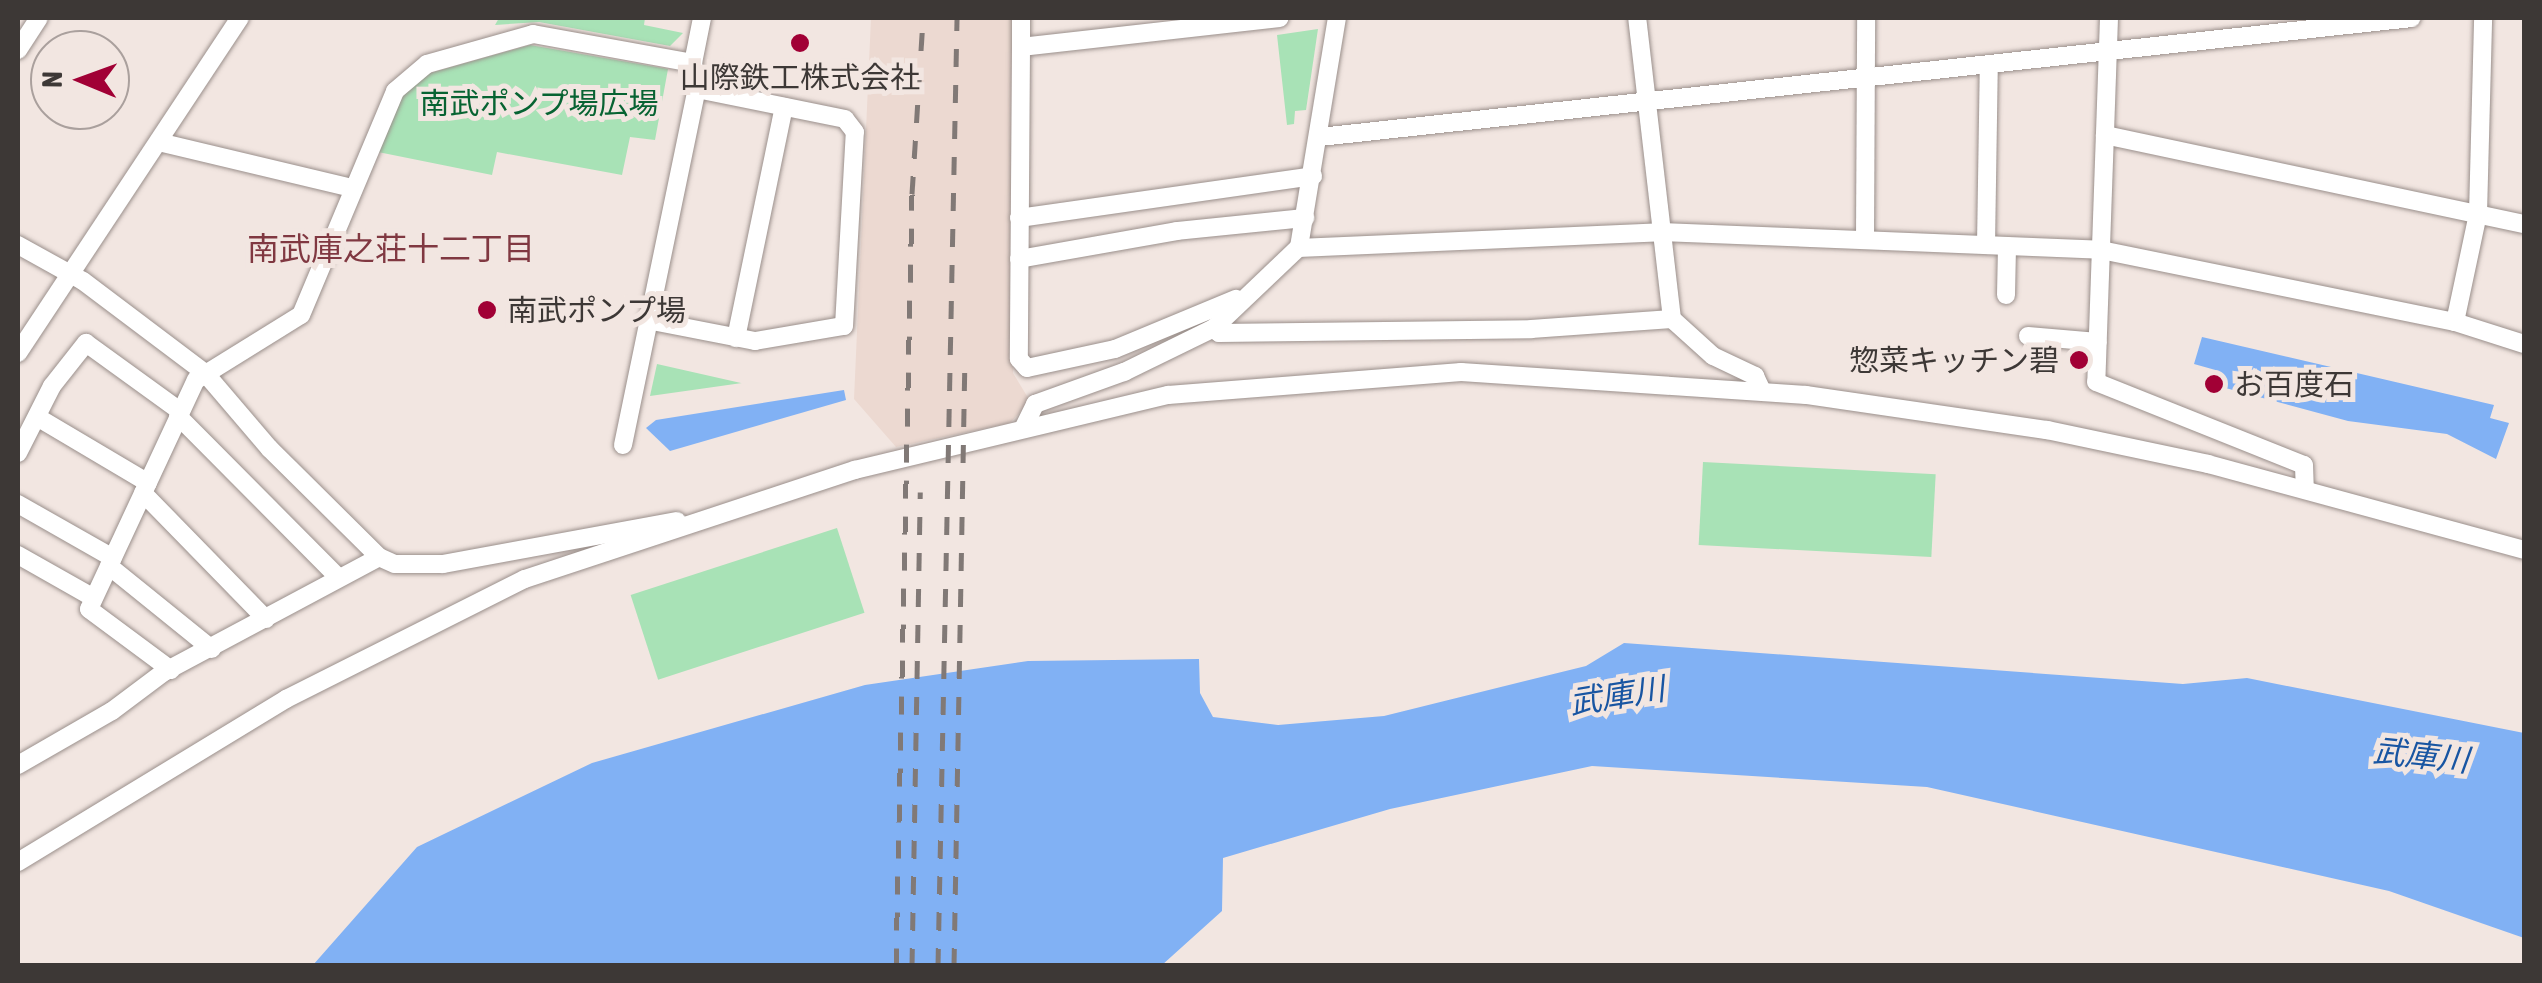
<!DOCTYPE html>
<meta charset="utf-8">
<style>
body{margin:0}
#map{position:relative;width:2542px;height:983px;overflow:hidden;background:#f2e6e1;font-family:"Asap Condensed","Noto Sans JP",sans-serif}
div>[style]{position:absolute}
.built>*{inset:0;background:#ecd9d1}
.green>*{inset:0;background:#a8e2b6;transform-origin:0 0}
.water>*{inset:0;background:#81b1f4}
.roads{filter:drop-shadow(0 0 2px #9a8f8b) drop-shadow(0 0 2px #9a8f8b)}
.minor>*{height:18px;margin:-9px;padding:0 9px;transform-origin:9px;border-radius:9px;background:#fff}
.rail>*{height:5px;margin-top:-2.5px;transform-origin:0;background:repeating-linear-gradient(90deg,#817976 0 18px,transparent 0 36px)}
.dots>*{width:28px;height:28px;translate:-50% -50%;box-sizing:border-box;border:5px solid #f2e6e1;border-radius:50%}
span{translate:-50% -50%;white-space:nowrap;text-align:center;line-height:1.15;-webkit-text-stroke:10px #f2e6e1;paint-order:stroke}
.poi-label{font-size:30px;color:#3d3836}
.left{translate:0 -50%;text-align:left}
.right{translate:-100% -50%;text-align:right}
.park-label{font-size:30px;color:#076332}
.neighbourhood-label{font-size:32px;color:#803841}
.water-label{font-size:32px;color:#1855a2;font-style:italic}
.frame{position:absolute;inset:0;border:20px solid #3d3836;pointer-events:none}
.north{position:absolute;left:30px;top:30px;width:100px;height:100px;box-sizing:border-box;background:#f2e6e1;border:2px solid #aaa09d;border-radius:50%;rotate:271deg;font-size:28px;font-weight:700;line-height:40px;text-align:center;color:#3d3836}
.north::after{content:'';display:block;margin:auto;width:35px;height:45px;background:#a10035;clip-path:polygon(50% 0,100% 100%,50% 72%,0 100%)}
</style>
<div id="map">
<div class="built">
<i style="clip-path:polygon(871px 18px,1015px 18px,1013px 373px,1030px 401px,1010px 423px,896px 447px,854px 399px)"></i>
</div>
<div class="green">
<i style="clip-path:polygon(499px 18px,645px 18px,644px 25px,683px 33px,670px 46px,539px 22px,495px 25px)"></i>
<i style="clip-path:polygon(1318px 29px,1306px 110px,1295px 111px,1294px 124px,1287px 125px,1277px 35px)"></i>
<i style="clip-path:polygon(530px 45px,668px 69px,655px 140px,630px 137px,622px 175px,497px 152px,492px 175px,378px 152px,401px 93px,423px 75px)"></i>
<i style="clip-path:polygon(657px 364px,741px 383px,742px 383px,650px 396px)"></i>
<i style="left:1703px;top:462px;width:233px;height:83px;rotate:3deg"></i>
<i style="left:837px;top:528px;width:89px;height:217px;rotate:72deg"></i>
</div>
<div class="water">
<i style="clip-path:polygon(2202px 337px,2494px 405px,2490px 418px,2509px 423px,2496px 459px,2447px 434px,2348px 421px,2218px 386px,2219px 371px,2194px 364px)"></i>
<i style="clip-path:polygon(844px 390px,846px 400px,670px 451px,646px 428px,656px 420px)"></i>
<i style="clip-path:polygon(1624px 643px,2183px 684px,2247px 678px,2524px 733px,2524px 938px,2389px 891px,1927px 787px,1592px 766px,1390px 809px,1223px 858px,1222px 911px,1162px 965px,313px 965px,417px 847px,592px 763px,865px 685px,1028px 661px,1199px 659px,1200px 693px,1213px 717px,1278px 725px,1384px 716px,1586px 666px)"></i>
</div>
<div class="roads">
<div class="minor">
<i style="left:1021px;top:18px;width:29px;rotate:90deg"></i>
<i style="left:1021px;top:47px;width:260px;rotate:-6.4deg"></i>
<i style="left:2109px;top:18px;width:364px;rotate:92deg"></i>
<i style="left:2096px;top:382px;width:224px;rotate:21.8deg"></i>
<i style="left:2304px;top:465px;width:23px;rotate:88deg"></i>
<i style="left:1021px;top:47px;width:312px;rotate:90.4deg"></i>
<i style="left:1019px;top:359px;width:12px;rotate:48deg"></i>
<i style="left:1027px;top:368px;width:90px;rotate:-12.2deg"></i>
<i style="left:1115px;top:349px;width:131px;rotate:-22.5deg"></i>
<i style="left:18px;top:50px;width:38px;rotate:-57deg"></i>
<i style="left:2105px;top:135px;width:428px;rotate:12deg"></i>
<i style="left:1320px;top:137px;width:1098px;rotate:-6.22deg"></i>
<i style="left:159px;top:142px;width:198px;rotate:13.4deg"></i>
<i style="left:1019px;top:218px;width:297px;rotate:-8.1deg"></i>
<i style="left:1865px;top:239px;width:221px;rotate:-89.7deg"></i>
<i style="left:18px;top:245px;width:74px;rotate:29deg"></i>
<i style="left:83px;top:281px;width:153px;rotate:37deg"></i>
<i style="left:205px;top:373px;width:99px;rotate:49.5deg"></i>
<i style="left:269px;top:448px;width:155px;rotate:44.7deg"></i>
<i style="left:379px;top:557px;width:17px;rotate:24deg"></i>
<i style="left:395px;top:564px;width:48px"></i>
<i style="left:443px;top:564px;width:238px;rotate:-10.4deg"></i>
<i style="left:1986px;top:245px;width:181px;rotate:-89.1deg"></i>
<i style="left:1298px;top:248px;width:363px;rotate:-2.5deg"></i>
<i style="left:1661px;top:232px;width:440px;rotate:2.3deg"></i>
<i style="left:2101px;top:250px;width:361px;rotate:11.5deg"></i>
<i style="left:2455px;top:322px;width:72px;rotate:17.7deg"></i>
<i style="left:1019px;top:259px;width:160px;rotate:-10deg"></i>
<i style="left:1177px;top:231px;width:129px;rotate:-5.8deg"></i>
<i style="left:2006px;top:295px;width:49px;rotate:-88.8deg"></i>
<i style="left:1672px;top:319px;width:55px;rotate:42.1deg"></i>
<i style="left:1713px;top:356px;width:47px;rotate:25.5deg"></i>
<i style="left:1755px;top:376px;width:17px;rotate:65deg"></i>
<i style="left:647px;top:320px;width:110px;rotate:11deg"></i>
<i style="left:755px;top:341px;width:90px;rotate:-9.6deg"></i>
<i style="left:844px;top:326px;width:194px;rotate:-86.8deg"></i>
<i style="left:855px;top:132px;width:16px;rotate:-128deg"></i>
<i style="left:845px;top:119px;width:151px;rotate:-168.5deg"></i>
<i style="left:2455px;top:322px;width:110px;rotate:-78deg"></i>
<i style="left:2478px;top:214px;width:196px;rotate:-88.5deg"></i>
<i style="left:1214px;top:328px;width:7px;rotate:45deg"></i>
<i style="left:1219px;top:333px;width:312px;rotate:-0.7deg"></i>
<i style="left:1531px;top:329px;width:141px;rotate:-4.1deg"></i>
<i style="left:1672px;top:319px;width:303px;rotate:-96.6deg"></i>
<i style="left:2028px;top:336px;width:70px;rotate:4.9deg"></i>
<i style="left:736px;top:338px;width:236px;rotate:-78.3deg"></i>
<i style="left:18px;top:353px;width:402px;rotate:-56.5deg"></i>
<i style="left:178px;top:416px;width:228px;rotate:45.2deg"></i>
<i style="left:37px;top:417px;width:129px;rotate:30.7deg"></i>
<i style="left:1023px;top:429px;width:28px;rotate:-64deg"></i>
<i style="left:1035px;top:404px;width:95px;rotate:-19.8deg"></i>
<i style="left:1124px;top:372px;width:100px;rotate:-26.1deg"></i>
<i style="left:1214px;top:328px;width:117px;rotate:-43.6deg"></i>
<i style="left:1299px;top:247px;width:232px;rotate:-80.6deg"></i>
<i style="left:623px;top:445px;width:364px;rotate:-78.3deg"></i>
<i style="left:697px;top:89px;width:26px;rotate:-99deg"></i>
<i style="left:693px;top:63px;width:46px;rotate:-78.7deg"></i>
<i style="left:18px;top:453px;width:75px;rotate:-63.1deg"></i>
<i style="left:52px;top:386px;width:55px;rotate:-51.7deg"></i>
<i style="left:86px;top:343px;width:116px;rotate:35.9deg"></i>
<i style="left:143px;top:493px;width:176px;rotate:45.7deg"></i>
<i style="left:18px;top:504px;width:109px;rotate:29.6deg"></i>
<i style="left:18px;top:555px;width:87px;rotate:29.5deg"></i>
<i style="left:109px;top:566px;width:132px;rotate:38.9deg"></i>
<i style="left:171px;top:670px;width:102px;rotate:-143.4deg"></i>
<i style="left:89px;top:609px;width:253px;rotate:-65deg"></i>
<i style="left:196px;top:380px;width:123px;rotate:-31.8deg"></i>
<i style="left:301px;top:315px;width:243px;rotate:-67.2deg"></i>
<i style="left:395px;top:91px;width:42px;rotate:-40.2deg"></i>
<i style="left:427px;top:64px;width:110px;rotate:-15.8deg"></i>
<i style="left:533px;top:34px;width:163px;rotate:10.3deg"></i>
<i style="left:18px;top:765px;width:108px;rotate:-29.9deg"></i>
<i style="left:112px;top:711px;width:65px;rotate:-36.9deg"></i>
<i style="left:164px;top:672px;width:244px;rotate:-28.1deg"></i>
<i style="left:18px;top:862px;width:314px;rotate:-31.3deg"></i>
<i style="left:286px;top:699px;width:267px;rotate:-26.7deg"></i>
<i style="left:525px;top:579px;width:348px;rotate:-18.3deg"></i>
<i style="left:855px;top:470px;width:322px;rotate:-13.5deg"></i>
<i style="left:1168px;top:395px;width:294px;rotate:-4.5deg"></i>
<i style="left:1461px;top:372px;width:346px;rotate:3.8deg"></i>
<i style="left:1806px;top:395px;width:244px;rotate:8.3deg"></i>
<i style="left:2047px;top:430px;width:165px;rotate:11.9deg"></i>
<i style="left:2208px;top:464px;width:327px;rotate:15.2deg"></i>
</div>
</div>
<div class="rail">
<i style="left:896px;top:966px;width:772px;rotate:-88.81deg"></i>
<i style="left:912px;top:194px;width:176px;rotate:-86.4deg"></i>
<i style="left:912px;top:966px;width:474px;rotate:-89deg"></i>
<i style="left:938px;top:966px;width:948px;rotate:-88.85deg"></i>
<i style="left:954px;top:966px;width:609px;rotate:-88.97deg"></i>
</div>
<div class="dots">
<i style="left:800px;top:43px;background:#a10035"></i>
<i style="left:487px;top:310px;background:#a10035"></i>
<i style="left:2079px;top:360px;background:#a10035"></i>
<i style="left:2214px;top:384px;background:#a10035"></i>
</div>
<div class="poi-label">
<span style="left:800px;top:77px">山際鉄工株式会社</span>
<span class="left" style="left:507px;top:310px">南武ポンプ場</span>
<span class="right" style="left:2059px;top:360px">惣菜キッチン碧</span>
<span class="left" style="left:2234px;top:384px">お百度石</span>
</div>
<div class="park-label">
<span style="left:539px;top:103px">南武ポンプ場広場</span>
</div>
<div class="neighbourhood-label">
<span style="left:391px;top:249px">南武庫之荘十二丁目</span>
</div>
<div class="water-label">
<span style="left:1617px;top:696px;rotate:-9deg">武庫川</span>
<span style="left:2421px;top:756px;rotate:6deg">武庫川</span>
</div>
<div class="frame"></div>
<div class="north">N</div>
</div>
